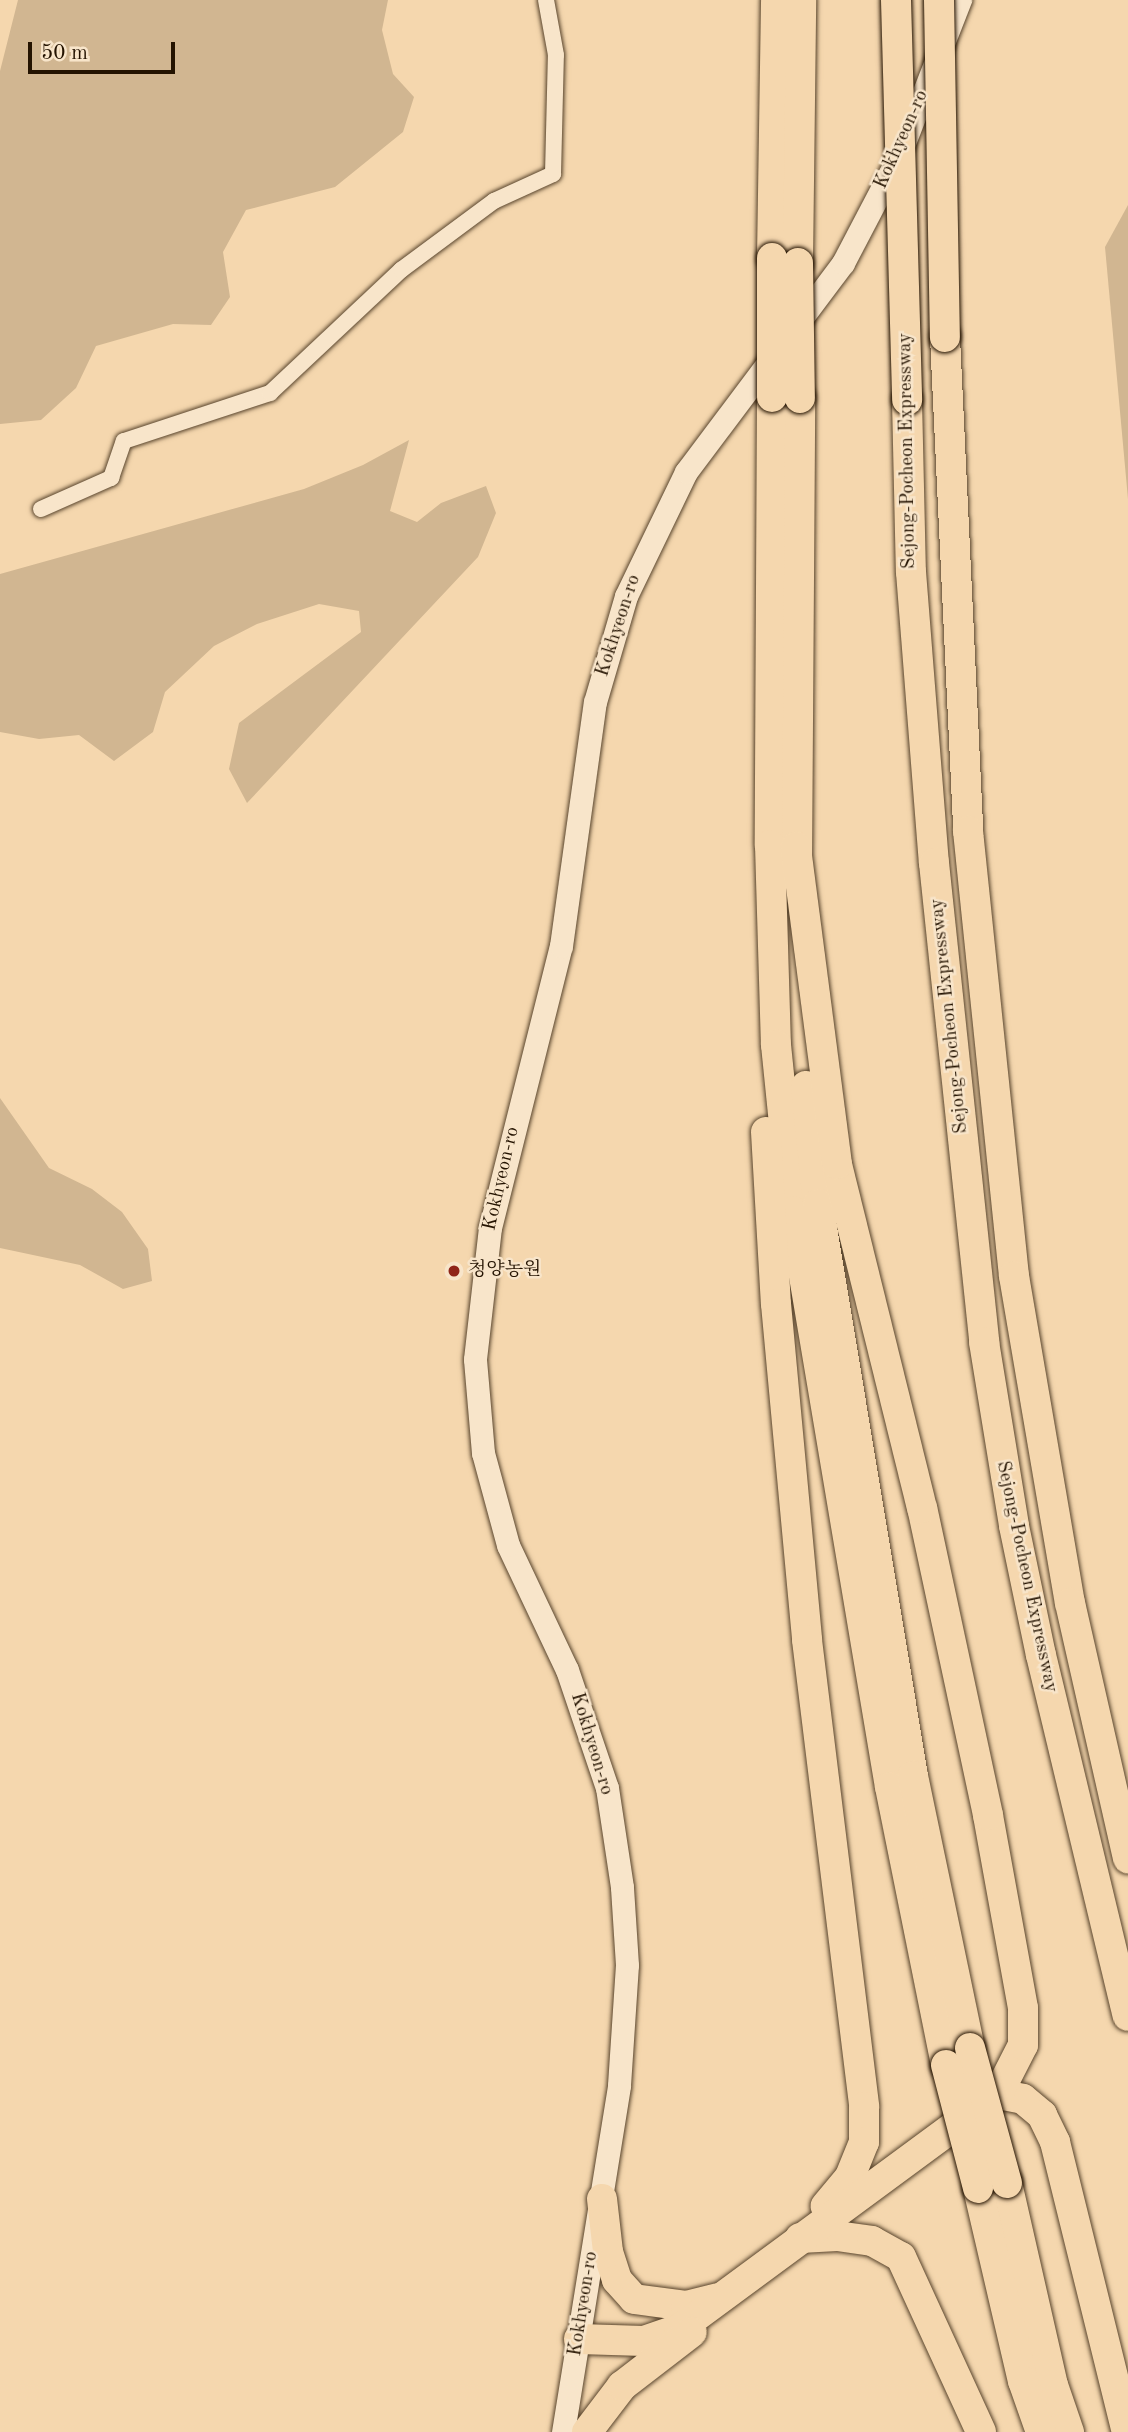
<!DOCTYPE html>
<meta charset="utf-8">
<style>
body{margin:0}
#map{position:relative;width:1128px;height:2432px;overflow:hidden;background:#f5d7ae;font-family:"Old Standard TT","Noto Serif KR",serif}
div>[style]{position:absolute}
.green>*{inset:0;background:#d1b691}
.roads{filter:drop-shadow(0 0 2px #58442c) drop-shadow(0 0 2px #58442c)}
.street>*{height:16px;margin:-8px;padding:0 8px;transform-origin:8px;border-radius:8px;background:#f8e5ca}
.secondary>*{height:23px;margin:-11.5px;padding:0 11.5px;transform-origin:11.5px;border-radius:11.5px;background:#f8e5ca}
.highway>*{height:30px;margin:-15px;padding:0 15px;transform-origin:15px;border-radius:15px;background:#f5d7ae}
.bridges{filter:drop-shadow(0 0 2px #241301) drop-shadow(0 0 2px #241301)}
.highway-bridge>*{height:30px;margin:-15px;padding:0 15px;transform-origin:15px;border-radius:15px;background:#f5d7ae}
.dots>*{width:19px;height:19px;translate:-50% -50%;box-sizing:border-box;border:4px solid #f8e5ca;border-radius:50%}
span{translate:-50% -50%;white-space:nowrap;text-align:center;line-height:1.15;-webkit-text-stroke:5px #f8e5ca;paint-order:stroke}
.street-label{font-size:19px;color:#241301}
.poi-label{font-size:19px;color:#241301}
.left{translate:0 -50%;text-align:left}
.scale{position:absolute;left:28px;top:42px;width:147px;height:32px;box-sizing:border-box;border:4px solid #241301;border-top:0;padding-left:9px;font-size:21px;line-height:24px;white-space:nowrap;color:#241301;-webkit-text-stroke:5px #f8e5ca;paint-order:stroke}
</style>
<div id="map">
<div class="green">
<i style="clip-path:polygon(18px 0,388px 0,382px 30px,393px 74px,414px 97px,403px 132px,335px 187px,246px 210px,223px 252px,230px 297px,211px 325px,173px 324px,96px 346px,76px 388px,41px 420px,0 424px,0 71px)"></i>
<i style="clip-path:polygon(1128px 205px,1128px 499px,1105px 247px)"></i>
<i style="clip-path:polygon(409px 440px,390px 511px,417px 522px,441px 503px,486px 486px,496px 513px,478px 557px,247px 803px,229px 769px,239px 723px,361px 632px,359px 611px,319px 604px,257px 624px,214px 646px,165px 692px,153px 732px,114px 761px,79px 735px,39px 739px,0 732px,0 574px,304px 489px,363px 465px)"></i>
<i style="clip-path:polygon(0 1098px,49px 1168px,92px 1189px,122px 1212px,148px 1249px,152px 1281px,123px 1289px,80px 1265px,0 1248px)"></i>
</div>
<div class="roads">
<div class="street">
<i style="left:41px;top:509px;width:77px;rotate:-23.9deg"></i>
<i style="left:111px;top:478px;width:39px;rotate:-71deg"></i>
<i style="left:124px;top:441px;width:154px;rotate:-18.2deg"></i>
<i style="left:270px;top:393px;width:180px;rotate:-43.2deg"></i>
<i style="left:401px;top:270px;width:116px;rotate:-36.6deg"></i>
<i style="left:494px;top:201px;width:65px;rotate:-24.6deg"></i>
<i style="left:553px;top:174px;width:119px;rotate:-88.6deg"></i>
<i style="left:556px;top:55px;width:56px;rotate:-100.3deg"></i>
</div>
<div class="secondary">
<i style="left:563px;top:2432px;width:351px;rotate:-80.8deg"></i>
<i style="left:619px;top:2085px;width:120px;rotate:-86.2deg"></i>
<i style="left:627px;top:1965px;width:78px;rotate:-93.7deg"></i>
<i style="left:622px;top:1887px;width:100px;rotate:-98.6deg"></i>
<i style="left:607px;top:1788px;width:125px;rotate:-108.7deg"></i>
<i style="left:567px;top:1670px;width:138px;rotate:-115.3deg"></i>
<i style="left:508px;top:1545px;width:95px;rotate:-105.2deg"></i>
<i style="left:483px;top:1453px;width:94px;rotate:-94.9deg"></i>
<i style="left:475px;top:1359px;width:132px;rotate:-83.5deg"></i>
<i style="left:490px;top:1228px;width:291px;rotate:-75.9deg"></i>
<i style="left:561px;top:946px;width:246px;rotate:-82.1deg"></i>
<i style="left:595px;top:702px;width:110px;rotate:-73.7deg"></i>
<i style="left:626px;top:596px;width:138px;rotate:-64.2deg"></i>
<i style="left:686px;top:472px;width:261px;rotate:-53.1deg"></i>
<i style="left:843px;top:263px;width:119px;rotate:-62.4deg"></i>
<i style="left:898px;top:158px;width:170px;rotate:-68.6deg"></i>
</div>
<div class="highway">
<i style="left:772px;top:258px;width:258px;rotate:-89.1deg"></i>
<i style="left:798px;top:263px;width:263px;rotate:-89.3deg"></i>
<i style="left:945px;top:337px;width:495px;rotate:87.3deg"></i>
<i style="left:968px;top:831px;width:447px;rotate:84.1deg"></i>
<i style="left:1014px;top:1276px;width:332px;rotate:80.3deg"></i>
<i style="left:1070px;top:1603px;width:262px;rotate:77.2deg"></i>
<i style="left:772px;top:397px;width:448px;rotate:90.3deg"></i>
<i style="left:770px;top:845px;width:200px;rotate:88.3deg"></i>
<i style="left:776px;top:1045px;width:167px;rotate:84.2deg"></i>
<i style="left:793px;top:1211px;width:584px;rotate:80.44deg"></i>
<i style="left:890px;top:1787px;width:284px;rotate:78.6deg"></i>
<i style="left:907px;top:400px;width:172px;rotate:88.7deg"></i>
<i style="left:911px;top:572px;width:292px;rotate:85.5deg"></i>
<i style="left:934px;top:863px;width:482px;rotate:84deg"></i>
<i style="left:984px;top:1342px;width:186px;rotate:80.7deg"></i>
<i style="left:1014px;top:1526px;width:132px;rotate:78.2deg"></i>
<i style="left:1041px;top:1655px;width:371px;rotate:76.5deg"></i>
<i style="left:797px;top:865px;width:467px;rotate:-89.6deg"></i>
<i style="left:806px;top:1086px;width:119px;rotate:84.2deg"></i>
<i style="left:818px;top:1204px;width:580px;rotate:80.57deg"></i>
<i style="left:913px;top:1776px;width:278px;rotate:78.2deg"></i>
<i style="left:766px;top:1132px;width:172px;rotate:86.7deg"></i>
<i style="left:776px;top:1304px;width:337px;rotate:84.7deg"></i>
<i style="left:807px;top:1640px;width:470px;rotate:83deg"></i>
<i style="left:864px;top:2107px;width:35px;rotate:90deg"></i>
<i style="left:864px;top:2142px;width:38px;rotate:112deg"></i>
<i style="left:850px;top:2177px;width:38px;rotate:130deg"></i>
<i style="left:998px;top:2094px;width:25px;rotate:11deg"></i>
<i style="left:1023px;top:2099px;width:25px;rotate:40deg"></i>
<i style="left:1042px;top:2115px;width:30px;rotate:64deg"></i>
<i style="left:1055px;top:2142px;width:299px;rotate:76.1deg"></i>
<i style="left:1007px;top:2183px;width:207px;rotate:77.2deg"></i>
<i style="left:1053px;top:2385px;width:50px;rotate:71.2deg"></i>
<i style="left:978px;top:2188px;width:198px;rotate:76.9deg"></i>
<i style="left:1023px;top:2381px;width:54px;rotate:70.6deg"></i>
<i style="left:602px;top:2199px;width:53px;rotate:83.5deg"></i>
<i style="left:608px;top:2252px;width:29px;rotate:72deg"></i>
<i style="left:617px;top:2280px;width:25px;rotate:48deg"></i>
<i style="left:634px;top:2299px;width:52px;rotate:7.7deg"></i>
<i style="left:686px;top:2306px;width:32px;rotate:-14deg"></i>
<i style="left:800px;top:2238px;width:37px;rotate:-3deg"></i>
<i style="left:837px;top:2236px;width:35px;rotate:8deg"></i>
<i style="left:872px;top:2241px;width:33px;rotate:29deg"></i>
<i style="left:901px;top:2257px;width:192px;rotate:65.4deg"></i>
<i style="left:579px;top:2339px;width:65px;rotate:1.8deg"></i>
<i style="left:644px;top:2341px;width:37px;rotate:-19deg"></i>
<i style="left:679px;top:2329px;width:396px;rotate:-36.4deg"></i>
<i style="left:998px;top:2094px;width:55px;rotate:-63deg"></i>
<i style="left:1023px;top:2045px;width:37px;rotate:-90deg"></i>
<i style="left:1023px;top:2008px;width:196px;rotate:-100.3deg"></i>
<i style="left:988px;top:1815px;width:314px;rotate:-102.1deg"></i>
<i style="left:922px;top:1508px;width:354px;rotate:-103.9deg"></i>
<i style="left:837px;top:1164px;width:320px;rotate:-97.4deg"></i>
<i style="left:587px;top:2432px;width:58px;rotate:-52.7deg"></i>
<i style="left:622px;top:2386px;width:88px;rotate:-37.6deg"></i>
</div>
</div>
<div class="bridges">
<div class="highway-bridge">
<i style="left:896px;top:0;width:400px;rotate:88.4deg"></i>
<i style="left:939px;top:0;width:337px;rotate:89deg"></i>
<i style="left:798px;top:263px;width:135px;rotate:89.2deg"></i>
<i style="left:772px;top:397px;width:139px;rotate:-90deg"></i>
<i style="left:970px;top:2048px;width:140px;rotate:74.7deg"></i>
<i style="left:946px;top:2065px;width:127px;rotate:75.4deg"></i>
</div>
</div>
<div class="dots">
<i style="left:454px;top:1271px;background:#8f2418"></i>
</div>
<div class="street-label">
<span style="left:902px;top:140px;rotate:-66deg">Kokhyeon-ro</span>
<span style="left:908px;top:451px;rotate:-91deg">Sejong-Pocheon Expressway</span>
<span style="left:619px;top:626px;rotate:-72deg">Kokhyeon-ro</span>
<span style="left:950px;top:1016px;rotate:-96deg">Sejong-Pocheon Expressway</span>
<span style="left:502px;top:1179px;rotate:-77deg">Kokhyeon-ro</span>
<span style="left:1026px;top:1577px;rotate:78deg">Sejong-Pocheon Expressway</span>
<span style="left:591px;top:1744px;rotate:73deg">Kokhyeon-ro</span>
<span style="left:584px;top:2304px;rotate:-81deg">Kokhyeon-ro</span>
</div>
<div class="poi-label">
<span class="left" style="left:468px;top:1271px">청양농원</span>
</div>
<div class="scale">50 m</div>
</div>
